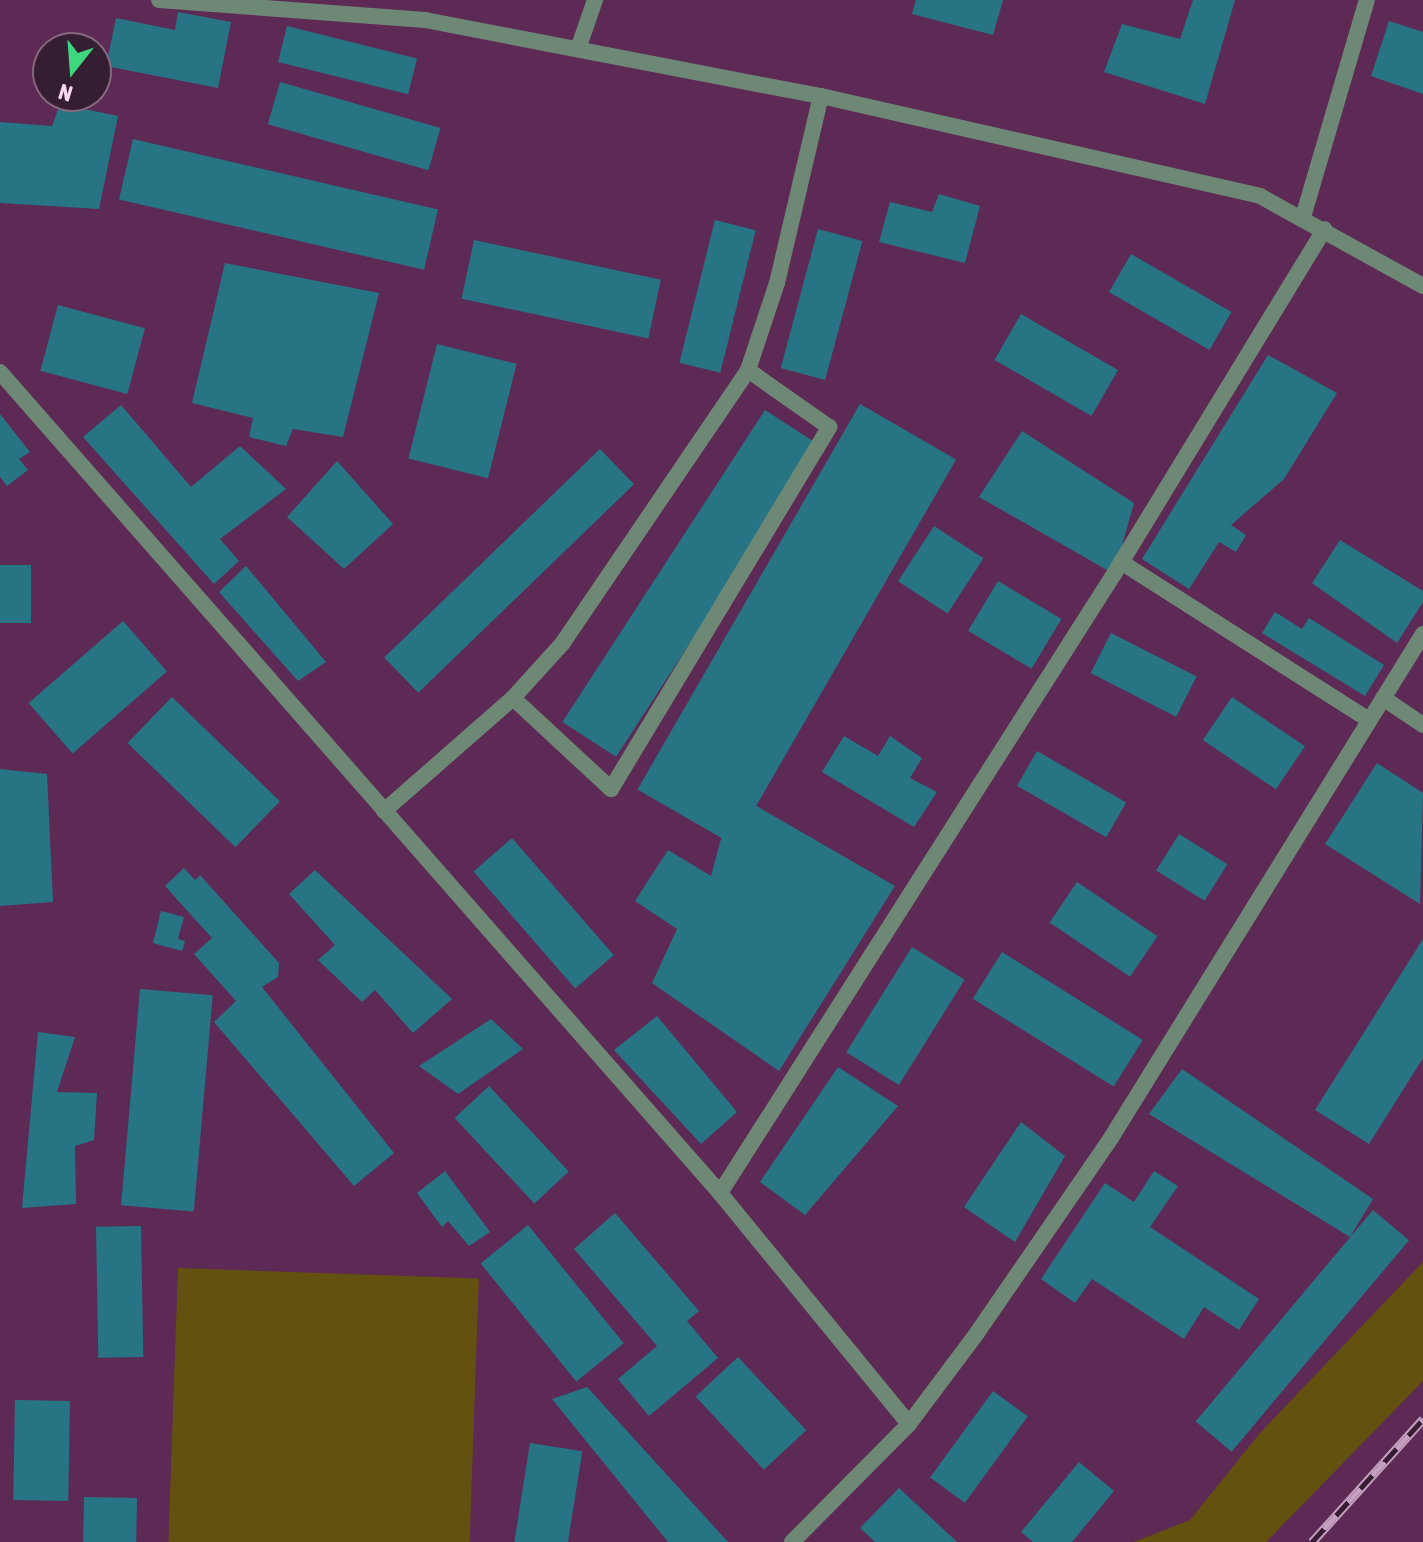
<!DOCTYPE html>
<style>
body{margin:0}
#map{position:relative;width:1423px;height:1542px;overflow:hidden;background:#5d2a56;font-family:"Asap Condensed",sans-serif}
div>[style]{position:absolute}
.green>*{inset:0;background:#63510f;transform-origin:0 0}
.building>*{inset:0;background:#277584;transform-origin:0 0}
.lane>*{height:16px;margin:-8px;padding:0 8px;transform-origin:8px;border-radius:8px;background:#6d8874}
.rail>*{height:9px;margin-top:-4.5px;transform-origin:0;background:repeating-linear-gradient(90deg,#351e31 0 18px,#c59fbf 0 36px);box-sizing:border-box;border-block:2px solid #c59fbf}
span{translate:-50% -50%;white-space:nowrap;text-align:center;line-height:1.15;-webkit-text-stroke:8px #351e31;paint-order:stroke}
.north{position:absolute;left:32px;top:32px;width:80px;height:80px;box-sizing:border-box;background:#351e31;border:2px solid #83687e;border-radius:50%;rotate:197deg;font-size:22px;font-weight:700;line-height:32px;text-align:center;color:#f7d7f1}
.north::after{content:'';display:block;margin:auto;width:28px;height:36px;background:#3ed77d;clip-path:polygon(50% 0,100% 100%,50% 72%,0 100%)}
</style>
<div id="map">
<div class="green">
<i style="clip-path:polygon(1423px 1262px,1423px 1381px,1266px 1542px,1134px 1542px,1190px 1520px,1260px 1433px)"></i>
<i style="left:178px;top:1268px;width:301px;height:274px;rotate:2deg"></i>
</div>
<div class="building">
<i style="clip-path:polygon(916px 0,1003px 0,993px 35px,912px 14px)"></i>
<i style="clip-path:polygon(1193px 0,1235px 0,1205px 104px,1104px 72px,1122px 24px,1180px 39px)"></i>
<i style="clip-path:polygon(178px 12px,231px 22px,218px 88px,106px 66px,116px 18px,175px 30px)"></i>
<i style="clip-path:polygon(1389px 21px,1423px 32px,1423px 94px,1371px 76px)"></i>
<i style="left:287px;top:26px;width:134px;height:37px;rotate:14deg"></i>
<i style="left:280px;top:82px;width:167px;height:44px;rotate:16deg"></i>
<i style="clip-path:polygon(60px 104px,118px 116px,99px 209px,0 203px,0 122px,52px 126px)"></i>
<i style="left:133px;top:139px;width:313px;height:62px;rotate:13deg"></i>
<i style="clip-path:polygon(939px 194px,980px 206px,965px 263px,879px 242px,890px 202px,932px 212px)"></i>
<i style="left:715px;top:220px;width:42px;height:147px;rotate:14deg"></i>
<i style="left:818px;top:229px;width:46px;height:144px;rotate:15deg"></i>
<i style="left:474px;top:240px;width:191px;height:60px;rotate:12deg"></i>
<i style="left:1131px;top:254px;width:116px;height:44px;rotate:30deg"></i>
<i style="clip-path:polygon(225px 263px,379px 293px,343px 437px,293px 429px,286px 446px,249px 437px,253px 418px,192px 403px)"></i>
<i style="left:58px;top:305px;width:90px;height:68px;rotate:15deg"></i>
<i style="left:1021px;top:314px;width:112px;height:53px;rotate:30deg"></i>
<i style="left:437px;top:344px;width:82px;height:118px;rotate:14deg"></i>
<i style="clip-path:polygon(1268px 355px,1337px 393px,1284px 479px,1231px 525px,1246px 535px,1236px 552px,1219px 542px,1189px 589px,1142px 559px)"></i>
<i style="left:860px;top:404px;width:111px;height:445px;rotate:30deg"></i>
<i style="clip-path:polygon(121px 405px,191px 487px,240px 446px,286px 489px,220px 539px,239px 561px,214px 584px,83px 437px)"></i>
<i style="left:765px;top:410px;width:64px;height:372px;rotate:33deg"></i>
<i style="clip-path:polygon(0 414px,30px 452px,19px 459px,28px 470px,7px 486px,0 477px)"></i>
<i style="clip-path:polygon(1022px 431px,1134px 503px,1114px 574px,979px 497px)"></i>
<i style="left:600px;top:449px;width:49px;height:300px;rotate:46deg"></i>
<i style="clip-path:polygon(337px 461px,393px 524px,344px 569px,287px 517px)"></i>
<i style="left:934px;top:526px;width:59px;height:66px;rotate:33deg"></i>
<i style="clip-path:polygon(1340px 540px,1423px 591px,1423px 602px,1397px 643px,1312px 583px)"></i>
<i style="left:0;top:565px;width:31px;height:58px"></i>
<i style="clip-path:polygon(246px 566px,326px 662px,298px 681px,219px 592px)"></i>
<i style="left:998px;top:581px;width:74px;height:58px;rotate:31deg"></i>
<i style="clip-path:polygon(1275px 612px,1302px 629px,1309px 618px,1384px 665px,1365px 696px,1262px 633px)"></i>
<i style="left:123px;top:621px;width:67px;height:125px;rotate:49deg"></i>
<i style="left:1111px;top:633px;width:96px;height:45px;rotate:27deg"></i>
<i style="left:172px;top:697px;width:150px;height:64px;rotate:44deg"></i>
<i style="left:1232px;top:697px;width:88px;height:52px;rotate:34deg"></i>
<i style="clip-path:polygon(844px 736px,878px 756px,890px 736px,922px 758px,910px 778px,937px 792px,914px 827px,822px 772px)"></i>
<i style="left:1037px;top:751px;width:103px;height:40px;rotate:30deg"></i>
<i style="clip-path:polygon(1377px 763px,1423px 793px,1420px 904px,1325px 844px)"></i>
<i style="clip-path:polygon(0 769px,47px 774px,53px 902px,0 906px)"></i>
<i style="clip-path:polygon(753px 804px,895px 886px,779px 1071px,652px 983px,677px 929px,635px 901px,668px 850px,711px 876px,721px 839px)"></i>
<i style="left:1179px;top:834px;width:57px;height:43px;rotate:32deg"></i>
<i style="left:512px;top:838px;width:155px;height:51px;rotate:49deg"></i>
<i style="clip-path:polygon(184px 868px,195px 880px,200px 875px,279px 963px,278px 977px,262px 987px,394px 1153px,354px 1186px,214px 1022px,236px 1001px,194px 954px,212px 938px,165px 886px)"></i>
<i style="clip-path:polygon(315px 870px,452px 999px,413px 1033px,375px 990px,362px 1002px,318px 960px,335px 945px,289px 894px)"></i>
<i style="left:1077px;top:882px;width:97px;height:49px;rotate:34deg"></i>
<i style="clip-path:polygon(161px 911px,184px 917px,178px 939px,185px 941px,182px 951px,153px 943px)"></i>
<i style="clip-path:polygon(1423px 939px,1423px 1058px,1369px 1144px,1315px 1110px)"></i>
<i style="left:912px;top:947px;width:62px;height:124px;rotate:32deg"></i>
<i style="left:1002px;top:952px;width:166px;height:55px;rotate:32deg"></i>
<i style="left:140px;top:989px;width:73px;height:217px;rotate:5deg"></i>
<i style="clip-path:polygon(657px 1016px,737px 1112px,701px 1144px,614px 1050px)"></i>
<i style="clip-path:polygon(491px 1019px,523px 1049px,458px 1094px,419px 1066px)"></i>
<i style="clip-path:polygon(38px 1032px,75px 1037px,57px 1092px,97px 1093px,94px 1140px,75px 1146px,76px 1204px,22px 1208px)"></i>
<i style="clip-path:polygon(838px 1067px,898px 1106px,805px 1215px,760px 1182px)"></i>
<i style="clip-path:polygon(1182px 1069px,1373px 1199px,1350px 1237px,1149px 1114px)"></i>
<i style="left:489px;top:1086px;width:117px;height:47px;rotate:47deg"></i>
<i style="clip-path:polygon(1021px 1122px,1065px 1156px,1015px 1242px,964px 1207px)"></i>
<i style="clip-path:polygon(445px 1171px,490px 1232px,469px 1246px,448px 1221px,442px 1227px,417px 1193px)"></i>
<i style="clip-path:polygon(1154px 1171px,1178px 1186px,1150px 1227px,1259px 1299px,1239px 1330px,1204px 1307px,1184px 1339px,1092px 1279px,1075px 1303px,1041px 1279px,1105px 1183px,1134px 1202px)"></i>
<i style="left:1373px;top:1210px;width:47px;height:276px;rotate:40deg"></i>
<i style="clip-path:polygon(615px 1213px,699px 1311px,687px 1321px,718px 1358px,649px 1416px,618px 1379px,657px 1346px,574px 1249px)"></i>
<i style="left:528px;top:1225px;width:152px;height:61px;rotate:51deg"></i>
<i style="left:141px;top:1226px;width:131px;height:45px;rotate:89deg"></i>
<i style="left:738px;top:1357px;width:100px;height:58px;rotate:47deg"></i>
<i style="clip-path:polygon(587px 1387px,728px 1542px,668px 1542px,552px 1399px)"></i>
<i style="left:993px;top:1391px;width:43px;height:107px;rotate:36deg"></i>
<i style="left:15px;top:1400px;width:55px;height:100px;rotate:1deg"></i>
<i style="left:530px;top:1443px;width:53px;height:100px;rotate:9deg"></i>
<i style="clip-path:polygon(1079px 1462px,1114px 1491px,1072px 1542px,1033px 1542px,1021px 1532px)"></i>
<i style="clip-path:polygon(899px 1488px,957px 1542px,875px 1542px,860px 1528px)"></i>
<i style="left:84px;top:1497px;width:53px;height:45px;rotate:1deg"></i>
</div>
<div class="lane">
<i style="left:159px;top:0;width:267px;rotate:4.3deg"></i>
<i style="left:425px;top:20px;width:403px;rotate:10.9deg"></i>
<i style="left:821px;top:96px;width:450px;rotate:12.8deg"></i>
<i style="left:1260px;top:196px;width:186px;rotate:28.9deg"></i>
<i style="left:579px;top:46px;width:49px;rotate:-70.8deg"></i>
<i style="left:1303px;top:217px;width:226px;rotate:-73.6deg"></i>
<i style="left:0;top:372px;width:1092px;rotate:48.75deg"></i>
<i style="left:720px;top:1193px;width:298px;rotate:50.7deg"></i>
<i style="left:1121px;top:562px;width:294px;rotate:32.5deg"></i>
<i style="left:513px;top:698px;width:134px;rotate:42.9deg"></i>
<i style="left:611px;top:789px;width:423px;rotate:-58.9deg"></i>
<i style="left:829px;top:427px;width:99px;rotate:-144.9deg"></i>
<i style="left:1383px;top:698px;width:48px;rotate:34deg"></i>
<i style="left:384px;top:811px;width:171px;rotate:-41.2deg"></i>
<i style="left:513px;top:698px;width:73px;rotate:-47.8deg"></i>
<i style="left:562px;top:644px;width:331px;rotate:-55.8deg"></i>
<i style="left:748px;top:370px;width:92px;rotate:-71.6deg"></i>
<i style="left:777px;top:283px;width:192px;rotate:-76.8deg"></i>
<i style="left:720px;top:1193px;width:734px;rotate:-57.52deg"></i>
<i style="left:1114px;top:574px;width:404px;rotate:-58.6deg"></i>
<i style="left:792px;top:1542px;width:166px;rotate:-45.2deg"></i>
<i style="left:909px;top:1424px;width:114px;rotate:-53.2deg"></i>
<i style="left:977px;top:1333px;width:237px;rotate:-55.5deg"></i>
<i style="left:1111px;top:1138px;width:593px;rotate:-58.24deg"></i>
</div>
<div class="rail">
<i style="left:1312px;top:1542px;width:166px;rotate:-47.9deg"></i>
</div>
<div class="north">N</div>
</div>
